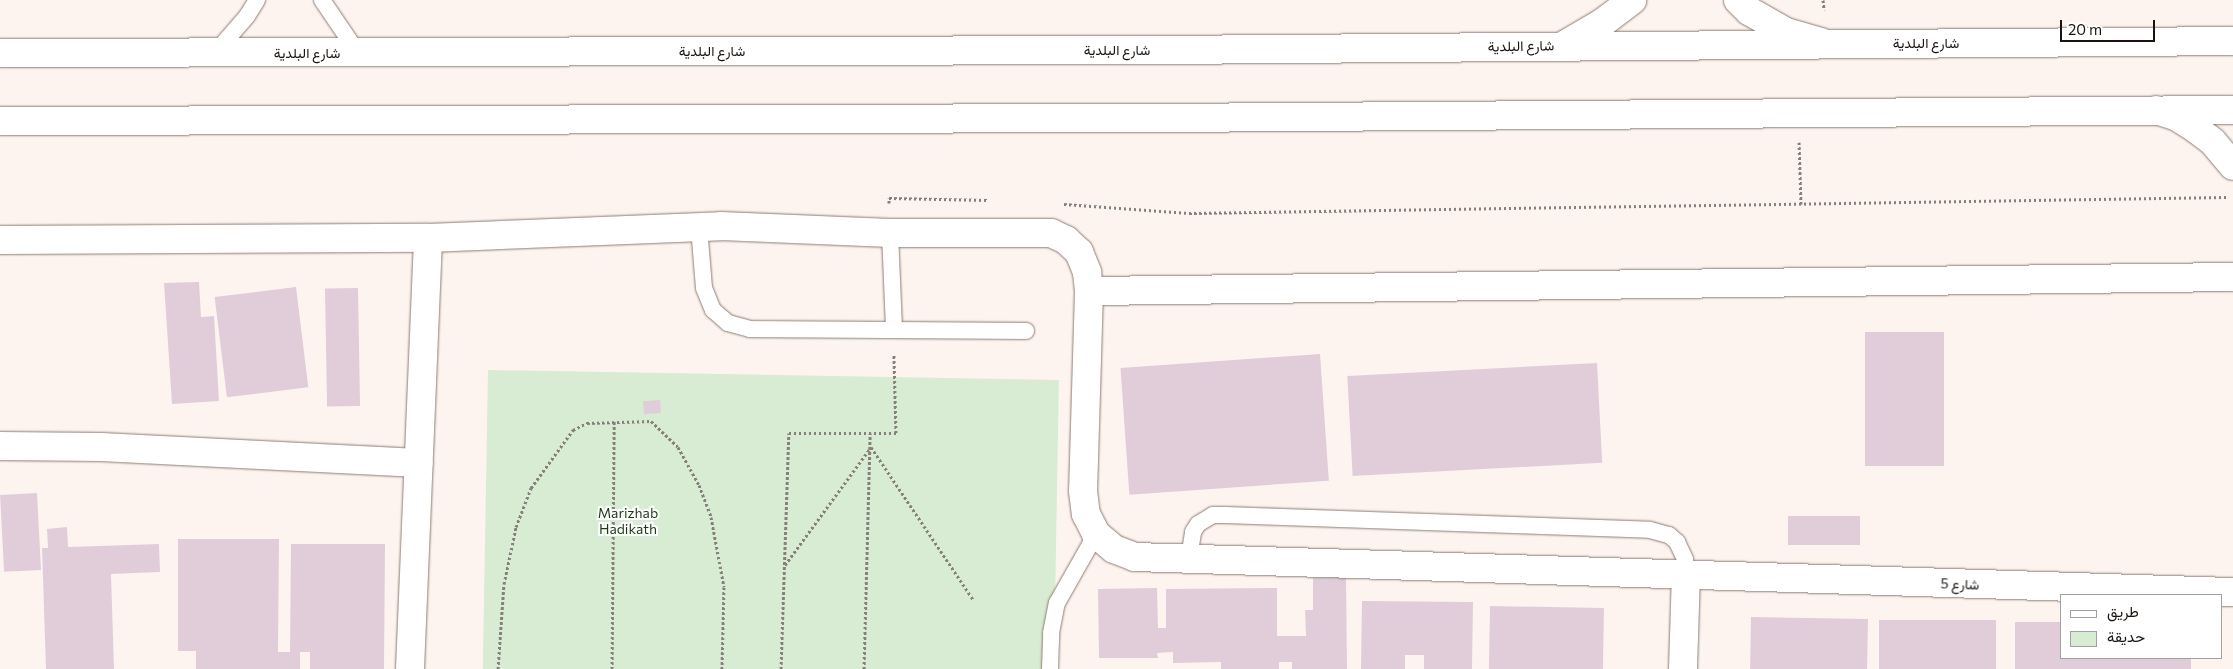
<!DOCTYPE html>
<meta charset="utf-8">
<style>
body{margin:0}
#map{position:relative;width:2233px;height:669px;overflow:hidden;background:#fdf4f0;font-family:Commissioner,Vazirmatn,sans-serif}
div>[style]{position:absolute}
.green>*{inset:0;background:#d7ecd2;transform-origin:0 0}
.building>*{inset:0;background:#e1cdda;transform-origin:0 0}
.path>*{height:3px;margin-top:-1.5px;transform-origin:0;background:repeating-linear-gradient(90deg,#877f7b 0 2.5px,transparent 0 5px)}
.roads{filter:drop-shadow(0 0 1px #8f7c72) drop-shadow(0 0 1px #8f7c72)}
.lane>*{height:16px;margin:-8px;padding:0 8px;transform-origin:8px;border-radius:8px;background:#fff}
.street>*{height:28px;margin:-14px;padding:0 14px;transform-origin:14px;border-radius:14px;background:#fff}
.primary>*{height:28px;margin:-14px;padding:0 14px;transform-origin:14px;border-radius:14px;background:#fff}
span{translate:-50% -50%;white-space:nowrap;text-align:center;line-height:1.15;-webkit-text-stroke:4px #fff;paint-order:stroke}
.street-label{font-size:14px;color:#1a130f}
.park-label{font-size:14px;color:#1c3a14}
.legend{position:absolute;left:2060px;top:594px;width:162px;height:65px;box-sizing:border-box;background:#fff;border:1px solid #a3a19f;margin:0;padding:6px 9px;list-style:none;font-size:15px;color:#1a130f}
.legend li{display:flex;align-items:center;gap:10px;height:25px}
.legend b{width:25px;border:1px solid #a3a19f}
.scale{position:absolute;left:2060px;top:20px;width:95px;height:22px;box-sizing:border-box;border:2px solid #1a130f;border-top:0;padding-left:6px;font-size:15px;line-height:18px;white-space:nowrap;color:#1a130f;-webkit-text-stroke:4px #fff;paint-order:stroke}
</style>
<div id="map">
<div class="green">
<i style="left:488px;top:370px;width:571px;height:299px;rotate:1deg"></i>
</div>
<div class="building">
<i style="clip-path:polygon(199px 282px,201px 317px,214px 316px,219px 401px,172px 404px,164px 283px)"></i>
<i style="left:296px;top:287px;width:101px;height:82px;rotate:83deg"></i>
<i style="left:358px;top:288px;width:118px;height:33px;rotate:89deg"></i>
<i style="left:1865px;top:332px;width:79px;height:134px"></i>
<i style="left:1320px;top:354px;width:127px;height:200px;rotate:86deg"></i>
<i style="left:1597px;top:363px;width:100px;height:250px;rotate:87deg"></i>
<i style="left:660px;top:400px;width:13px;height:17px;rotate:86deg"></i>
<i style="left:37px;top:493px;width:77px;height:37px;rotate:87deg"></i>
<i style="left:1788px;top:516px;width:72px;height:29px"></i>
<i style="clip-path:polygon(67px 527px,68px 547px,159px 544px,160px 572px,111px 574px,114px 669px,46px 669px,42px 548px,48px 548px,47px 529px)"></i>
<i style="clip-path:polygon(178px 539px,279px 539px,278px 652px,290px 652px,291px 544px,385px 544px,384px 669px,310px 669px,310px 652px,300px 652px,300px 669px,196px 669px,196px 651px,178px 651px)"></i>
<i style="clip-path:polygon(1346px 577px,1347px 669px,1292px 669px,1292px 662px,1279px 662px,1279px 669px,1221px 669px,1221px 662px,1173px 663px,1173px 652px,1157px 653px,1158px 658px,1099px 658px,1098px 589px,1157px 588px,1158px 628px,1166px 628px,1166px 589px,1277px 588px,1277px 636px,1306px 636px,1305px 610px,1313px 610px,1313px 578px)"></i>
<i style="clip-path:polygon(1362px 601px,1473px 602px,1472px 669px,1424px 669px,1424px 655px,1405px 655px,1405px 669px,1361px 669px)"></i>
<i style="left:1490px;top:606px;width:114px;height:63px;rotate:1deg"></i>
<i style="left:1751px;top:617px;width:117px;height:52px;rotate:1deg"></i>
<i style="left:1879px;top:620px;width:117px;height:49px"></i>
<i style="clip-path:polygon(2015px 622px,2062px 622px,2062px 658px,2191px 658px,2191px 669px,2015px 669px)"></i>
</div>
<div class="path">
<i style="left:1823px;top:0;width:10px;rotate:84deg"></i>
<i style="left:1799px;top:142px;width:62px;rotate:88.2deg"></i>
<i style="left:889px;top:203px;width:5px;rotate:-90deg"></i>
<i style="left:889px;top:198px;width:99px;rotate:1.2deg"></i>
<i style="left:1064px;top:204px;width:125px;rotate:4.1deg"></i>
<i style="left:1189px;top:213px;width:1038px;rotate:-0.88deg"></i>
<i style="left:785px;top:565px;width:146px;rotate:-53.9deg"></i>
<i style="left:871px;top:447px;width:185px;rotate:56.2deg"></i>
<i style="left:498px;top:669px;width:85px;rotate:-86deg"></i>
<i style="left:504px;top:584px;width:58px;rotate:-78.1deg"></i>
<i style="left:516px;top:527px;width:42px;rotate:-69deg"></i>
<i style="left:531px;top:488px;width:72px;rotate:-54.1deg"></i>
<i style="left:573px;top:430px;width:16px;rotate:-27deg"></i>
<i style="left:587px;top:423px;width:64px;rotate:-1.8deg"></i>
<i style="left:651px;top:421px;width:37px;rotate:44deg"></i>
<i style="left:678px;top:447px;width:43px;rotate:61.1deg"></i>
<i style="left:699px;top:485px;width:34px;rotate:69deg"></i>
<i style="left:711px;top:517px;width:71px;rotate:79.5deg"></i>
<i style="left:724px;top:587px;width:82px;rotate:91.4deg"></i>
<i style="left:612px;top:669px;width:248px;rotate:-89.5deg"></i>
<i style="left:781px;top:669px;width:236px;rotate:-88.1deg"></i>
<i style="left:789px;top:433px;width:107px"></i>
<i style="left:896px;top:433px;width:79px;rotate:-91.5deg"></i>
<i style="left:864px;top:669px;width:236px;rotate:-88.5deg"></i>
</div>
<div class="roads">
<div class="lane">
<i style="left:322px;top:0;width:64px;rotate:55.8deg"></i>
<i style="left:215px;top:53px;width:49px;rotate:-49.1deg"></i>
<i style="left:247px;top:16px;width:19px;rotate:-58deg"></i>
<i style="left:699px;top:227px;width:61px;rotate:85.3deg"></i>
<i style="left:704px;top:288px;width:24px;rotate:68deg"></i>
<i style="left:713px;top:310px;width:20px;rotate:41deg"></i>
<i style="left:728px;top:323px;width:23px;rotate:15deg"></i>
<i style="left:750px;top:329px;width:276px;rotate:0.4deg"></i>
<i style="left:890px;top:233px;width:97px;rotate:87.6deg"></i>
<i style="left:1189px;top:558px;width:26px;rotate:-81deg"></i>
<i style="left:1193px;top:532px;width:9px;rotate:-58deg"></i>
<i style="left:1198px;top:524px;width:17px;rotate:-31deg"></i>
<i style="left:1213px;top:515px;width:12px"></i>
<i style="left:1225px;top:515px;width:425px;rotate:2deg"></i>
<i style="left:1650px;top:530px;width:20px;rotate:15deg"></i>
<i style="left:1669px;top:535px;width:11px;rotate:41deg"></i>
<i style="left:1677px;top:542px;width:19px;rotate:65deg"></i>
<i style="left:1685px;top:559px;width:16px;rotate:86deg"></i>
<i style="left:1050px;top:669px;width:36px;rotate:-88deg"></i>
<i style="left:1051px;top:633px;width:31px;rotate:-79deg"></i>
<i style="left:1057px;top:603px;width:79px;rotate:-60.5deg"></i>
</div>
<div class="street">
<i style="left:1738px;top:0;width:16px;rotate:45deg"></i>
<i style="left:1749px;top:11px;width:43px;rotate:29.6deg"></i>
<i style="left:1786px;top:32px;width:37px;rotate:16deg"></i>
<i style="left:1564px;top:45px;width:44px;rotate:-30.1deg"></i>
<i style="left:1602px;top:23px;width:38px;rotate:-37deg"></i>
<i style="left:2156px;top:110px;width:22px;rotate:18deg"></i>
<i style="left:2177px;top:117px;width:22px;rotate:32deg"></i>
<i style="left:2196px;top:129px;width:21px;rotate:37deg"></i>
<i style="left:2213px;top:142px;width:31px;rotate:50deg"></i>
<i style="left:0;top:240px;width:428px;rotate:-0.3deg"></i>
<i style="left:428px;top:238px;width:293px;rotate:-2.3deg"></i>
<i style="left:721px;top:226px;width:169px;rotate:2.4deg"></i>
<i style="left:890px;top:233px;width:161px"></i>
<i style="left:1051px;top:233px;width:17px;rotate:25deg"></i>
<i style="left:1066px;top:240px;width:18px;rotate:43deg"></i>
<i style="left:1079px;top:252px;width:22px;rotate:68deg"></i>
<i style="left:1087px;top:272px;width:19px;rotate:84deg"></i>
<i style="left:1089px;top:291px;width:200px;rotate:91.7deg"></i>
<i style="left:1083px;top:491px;width:23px;rotate:83deg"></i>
<i style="left:1086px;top:514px;width:22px;rotate:63deg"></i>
<i style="left:1096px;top:534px;width:23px;rotate:40deg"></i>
<i style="left:1114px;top:549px;width:22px;rotate:21deg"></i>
<i style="left:1135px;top:557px;width:1099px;rotate:1.83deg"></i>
<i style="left:1089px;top:291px;width:1144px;rotate:-0.7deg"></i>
<i style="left:0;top:446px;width:101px;rotate:0.6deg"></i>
<i style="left:101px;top:447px;width:318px;rotate:2.9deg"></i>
<i style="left:410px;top:669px;width:431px;rotate:-87.6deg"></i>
<i style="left:1683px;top:669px;width:94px;rotate:-88.2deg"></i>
</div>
<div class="primary">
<i style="left:0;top:53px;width:1163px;rotate:-0.15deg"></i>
<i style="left:1163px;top:50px;width:1070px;rotate:-0.48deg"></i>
<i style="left:0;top:121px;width:1164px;rotate:-0.15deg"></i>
<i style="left:1164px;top:118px;width:1069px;rotate:-0.43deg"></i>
</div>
</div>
<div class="street-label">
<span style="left:1926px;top:43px">شارع البلدية</span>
<span style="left:1521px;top:46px;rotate:-1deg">شارع البلدية</span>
<span style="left:1117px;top:50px">شارع البلدية</span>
<span style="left:712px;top:51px">شارع البلدية</span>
<span style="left:307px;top:53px">شارع البلدية</span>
<span style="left:1960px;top:584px;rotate:2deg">شارع 5</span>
</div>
<div class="park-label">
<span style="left:628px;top:521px">Marizhab<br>Hadikath</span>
</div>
<ul class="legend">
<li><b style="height:6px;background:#fff"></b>طريق</li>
<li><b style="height:14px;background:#d7ecd2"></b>حديقة</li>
</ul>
<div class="scale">20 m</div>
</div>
